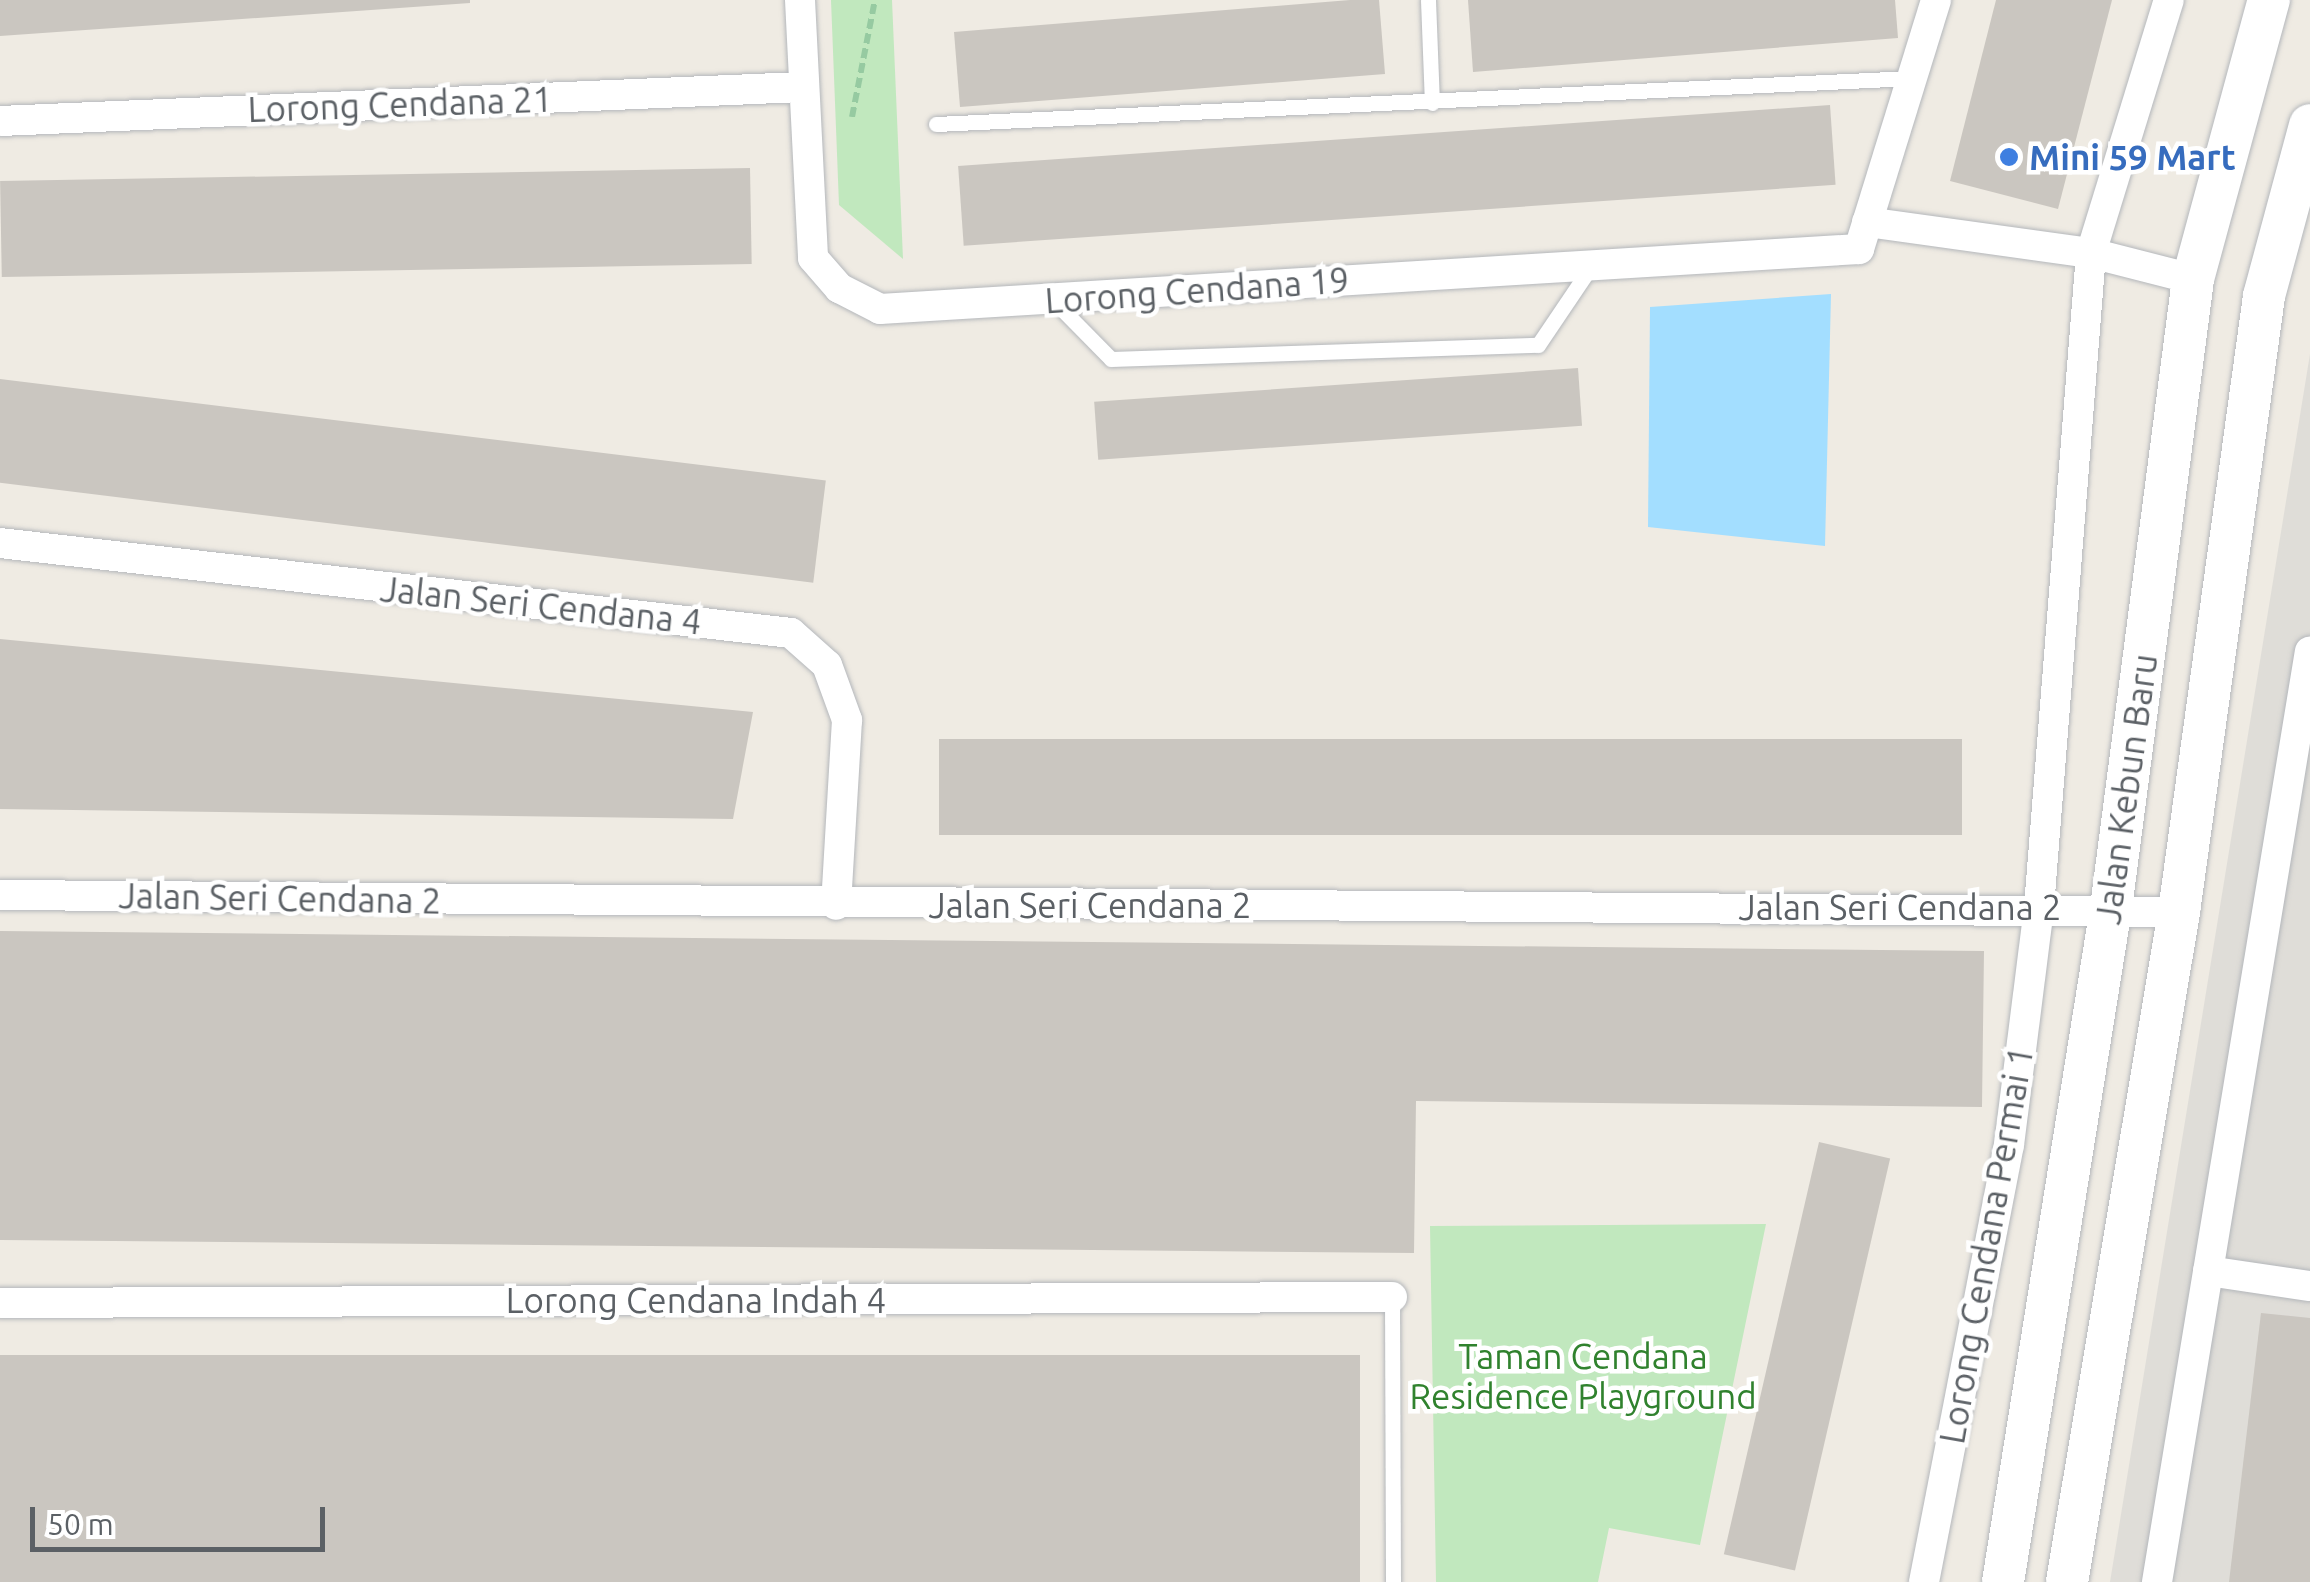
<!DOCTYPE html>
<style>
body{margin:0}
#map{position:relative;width:2310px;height:1582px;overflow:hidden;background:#efebe3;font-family:Ubuntu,sans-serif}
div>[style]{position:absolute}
.industrial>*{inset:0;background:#dfddd8}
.green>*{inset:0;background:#c1e8be}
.water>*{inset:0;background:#a3deff}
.building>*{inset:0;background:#cac6c0;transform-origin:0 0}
.path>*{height:6px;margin-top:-3px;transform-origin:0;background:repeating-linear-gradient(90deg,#96caa1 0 10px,transparent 0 15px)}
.roads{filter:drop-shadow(0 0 2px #b4b7bb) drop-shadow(0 0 2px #b4b7bb)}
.lane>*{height:15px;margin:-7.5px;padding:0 7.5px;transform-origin:7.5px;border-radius:7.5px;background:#fff}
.street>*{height:30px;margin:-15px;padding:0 15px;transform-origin:15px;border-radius:15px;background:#fff}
.secondary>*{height:42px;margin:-21px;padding:0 21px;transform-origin:21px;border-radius:21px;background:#fff}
.dots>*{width:28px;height:28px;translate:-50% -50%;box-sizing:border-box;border:5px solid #fff;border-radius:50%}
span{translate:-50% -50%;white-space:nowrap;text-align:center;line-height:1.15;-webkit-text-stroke:9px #fff;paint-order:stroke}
.street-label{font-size:35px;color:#5b6065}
.shop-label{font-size:35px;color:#366cbe;font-weight:700}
.left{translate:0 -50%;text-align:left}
.park-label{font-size:35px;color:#30822e}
.scale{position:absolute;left:30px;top:1507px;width:295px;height:45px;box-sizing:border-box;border:5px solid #5b6065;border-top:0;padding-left:12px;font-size:30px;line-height:35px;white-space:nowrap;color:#5b6065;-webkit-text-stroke:8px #fff;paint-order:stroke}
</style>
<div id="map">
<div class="industrial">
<i style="clip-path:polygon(2310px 354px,2310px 1582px,2110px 1582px)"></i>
</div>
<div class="green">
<i style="clip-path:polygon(831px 0,892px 0,903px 259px,839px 205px)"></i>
<i style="clip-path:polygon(1766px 1224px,1700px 1545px,1609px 1528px,1598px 1582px,1436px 1582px,1430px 1226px)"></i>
</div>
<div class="water">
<i style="clip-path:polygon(1831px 294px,1825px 546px,1648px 527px,1650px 307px)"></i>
</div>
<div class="building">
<i style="clip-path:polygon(0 0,470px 0,470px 3px,0 36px)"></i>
<i style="clip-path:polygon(1350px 0,1379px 0,1385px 74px,960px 107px,954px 32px)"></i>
<i style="clip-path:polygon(1468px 0,1895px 0,1898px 38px,1473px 72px)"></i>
<i style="clip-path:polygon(1996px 0,2112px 0,2058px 209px,1950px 181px)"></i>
<i style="left:1830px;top:105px;width:80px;height:874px;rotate:86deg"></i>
<i style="left:750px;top:168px;width:96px;height:750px;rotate:89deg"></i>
<i style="left:1578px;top:368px;width:58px;height:485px;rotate:86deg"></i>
<i style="left:0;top:379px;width:832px;height:103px;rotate:7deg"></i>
<i style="clip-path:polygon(0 639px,753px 712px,733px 819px,0 809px)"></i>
<i style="left:939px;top:739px;width:1023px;height:96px"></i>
<i style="clip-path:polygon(0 931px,1984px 951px,1982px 1107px,1416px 1101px,1414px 1253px,0 1240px)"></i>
<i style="left:1819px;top:1142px;width:73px;height:423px;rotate:13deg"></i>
<i style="clip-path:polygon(2261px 1313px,2310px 1318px,2310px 1582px,2229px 1582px)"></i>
<i style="left:1360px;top:1355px;width:227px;height:1360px;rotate:90deg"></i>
</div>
<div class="path">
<i style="left:852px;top:117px;width:119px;rotate:-78.9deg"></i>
</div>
<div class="roads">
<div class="lane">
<i style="left:1428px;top:0;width:103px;rotate:87.8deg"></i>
<i style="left:936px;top:124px;width:976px;rotate:-2.7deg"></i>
<i style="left:1052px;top:299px;width:84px;rotate:45.5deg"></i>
<i style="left:1111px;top:359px;width:427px;rotate:-1.9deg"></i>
<i style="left:1538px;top:345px;width:97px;rotate:-56deg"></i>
<i style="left:1392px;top:1297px;width:285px;rotate:89.8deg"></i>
</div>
<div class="street">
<i style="left:800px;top:0;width:258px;rotate:87.1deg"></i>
<i style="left:813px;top:258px;width:40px;rotate:49deg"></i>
<i style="left:839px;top:288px;width:46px;rotate:27.1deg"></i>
<i style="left:880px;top:309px;width:981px;rotate:-3.51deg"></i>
<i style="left:1859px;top:249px;width:261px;rotate:-72.8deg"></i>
<i style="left:0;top:121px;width:802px;rotate:-2.43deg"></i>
<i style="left:1867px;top:222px;width:226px;rotate:7.9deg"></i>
<i style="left:2091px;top:253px;width:105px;rotate:14.3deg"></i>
<i style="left:0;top:543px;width:796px;rotate:6.49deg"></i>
<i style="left:791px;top:633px;width:48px;rotate:41.6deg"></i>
<i style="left:827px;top:665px;width:59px;rotate:70deg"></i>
<i style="left:847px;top:720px;width:185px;rotate:93.4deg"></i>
<i style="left:0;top:895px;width:2179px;rotate:0.45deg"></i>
<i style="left:2208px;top:1271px;width:103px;rotate:8.4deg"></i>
<i style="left:0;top:1303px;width:1392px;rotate:-0.25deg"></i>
<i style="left:1924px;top:1582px;width:445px;rotate:-79deg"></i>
<i style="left:2009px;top:1145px;width:240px;rotate:-82.8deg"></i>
<i style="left:2039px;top:907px;width:656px;rotate:-85.45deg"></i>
<i style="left:2091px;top:253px;width:265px;rotate:-72.9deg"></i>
<i style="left:2157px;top:1582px;width:943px;rotate:-80.67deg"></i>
</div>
<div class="secondary">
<i style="left:2003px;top:1582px;width:683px;rotate:-80.9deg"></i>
<i style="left:2111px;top:908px;width:634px;rotate:-82.57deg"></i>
<i style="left:2193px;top:279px;width:289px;rotate:-74.8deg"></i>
<i style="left:2067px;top:1582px;width:679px;rotate:-80.51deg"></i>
<i style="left:2179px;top:912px;width:622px;rotate:-82.14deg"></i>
<i style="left:2264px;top:296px;width:177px;rotate:-74.9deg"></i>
</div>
</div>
<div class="dots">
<i style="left:2009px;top:157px;background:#3f7fe0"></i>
</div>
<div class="street-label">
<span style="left:400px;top:104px;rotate:-2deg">Lorong Cendana 21</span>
<span style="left:1197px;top:290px;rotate:-4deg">Lorong Cendana 19</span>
<span style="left:541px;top:605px;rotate:6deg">Jalan Seri Cendana 4</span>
<span style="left:2126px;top:789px;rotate:-82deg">Jalan Kebun Baru</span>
<span style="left:280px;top:898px;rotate:1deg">Jalan Seri Cendana 2</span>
<span style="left:1090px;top:905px">Jalan Seri Cendana 2</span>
<span style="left:1900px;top:907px">Jalan Seri Cendana 2</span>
<span style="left:1986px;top:1245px;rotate:-80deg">Lorong Cendana Permai 1</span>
<span style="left:696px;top:1300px">Lorong Cendana Indah 4</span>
</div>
<div class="shop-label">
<span class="left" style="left:2029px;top:157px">Mini 59 Mart</span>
</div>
<div class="park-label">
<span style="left:1583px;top:1376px">Taman Cendana<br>Residence Playground</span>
</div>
<div class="scale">50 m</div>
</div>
